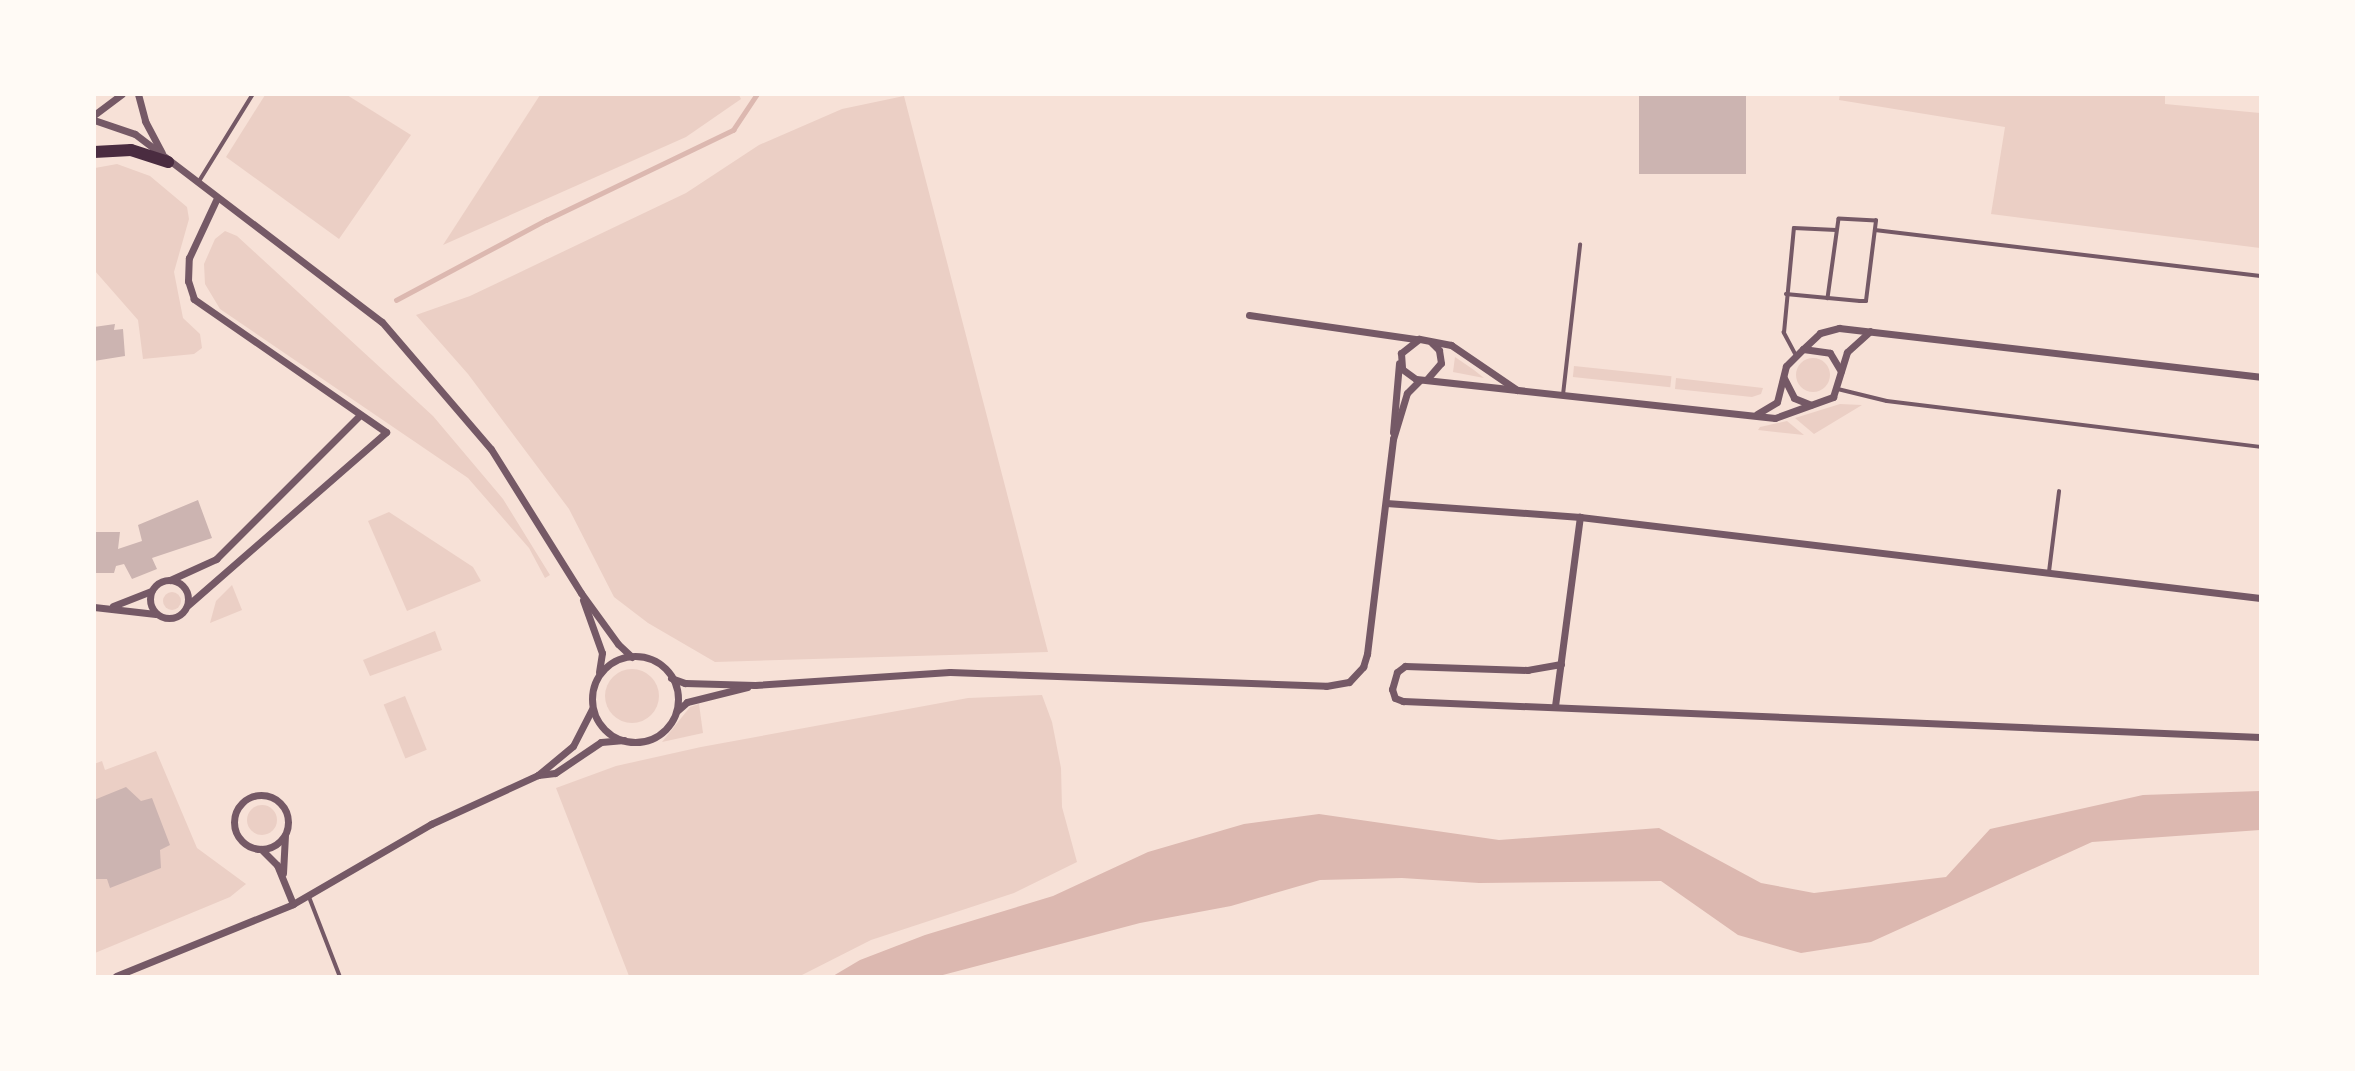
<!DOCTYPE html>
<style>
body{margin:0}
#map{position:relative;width:2355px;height:1071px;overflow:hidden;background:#f7e1d7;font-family:"Source Sans 3",sans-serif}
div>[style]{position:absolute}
.green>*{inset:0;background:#ebcfc5;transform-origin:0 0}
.round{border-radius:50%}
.water>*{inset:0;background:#dcb8b0}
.stream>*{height:4.5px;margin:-2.25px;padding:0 2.25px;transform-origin:2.25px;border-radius:2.25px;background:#dcb8b0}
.building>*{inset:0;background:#ccb4b1;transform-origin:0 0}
.service>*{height:3.5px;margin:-1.75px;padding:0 1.75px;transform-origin:1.75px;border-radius:1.75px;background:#755966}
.minor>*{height:7px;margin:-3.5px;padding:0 3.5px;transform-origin:3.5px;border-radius:3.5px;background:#755966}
.minor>.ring{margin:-3.5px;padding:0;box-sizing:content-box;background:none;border:7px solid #755966;border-radius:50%}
.trunk>*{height:12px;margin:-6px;padding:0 6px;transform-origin:6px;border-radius:6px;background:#4a2c40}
span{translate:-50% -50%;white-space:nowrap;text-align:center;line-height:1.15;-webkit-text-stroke:7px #fffaf5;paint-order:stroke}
.frame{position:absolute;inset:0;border:96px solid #fffaf5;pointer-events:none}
</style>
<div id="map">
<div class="green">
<i style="clip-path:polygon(1840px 94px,2165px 94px,2165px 104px,2260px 113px,2260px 248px,1991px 214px,2005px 127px,1839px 100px)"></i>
<i style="clip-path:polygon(265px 95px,347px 95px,411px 135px,339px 239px,226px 157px)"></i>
<i style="clip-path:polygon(739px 95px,741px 99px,686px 137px,443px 245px,540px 95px)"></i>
<i style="clip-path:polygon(904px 96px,1048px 652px,715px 662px,648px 623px,614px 597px,569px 509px,468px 374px,416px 315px,470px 296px,686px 193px,759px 145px,842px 109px)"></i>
<i style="clip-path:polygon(117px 164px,150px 176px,187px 207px,189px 219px,174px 272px,183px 318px,200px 334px,202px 348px,194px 354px,143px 359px,138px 320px,95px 271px,95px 168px)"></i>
<i style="clip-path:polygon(225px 231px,237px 236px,433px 416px,503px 499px,550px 575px,545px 578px,529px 548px,468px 478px,220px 309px,205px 284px,204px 264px,215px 239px)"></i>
<i style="clip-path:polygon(1455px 357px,1474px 370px,1484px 378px,1453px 372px)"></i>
<i class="round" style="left:1796px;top:358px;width:34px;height:34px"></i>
<i style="left:1574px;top:366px;width:98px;height:11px;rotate:6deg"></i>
<i style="clip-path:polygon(1676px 378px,1763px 388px,1761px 394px,1752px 397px,1675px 389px)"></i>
<i style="clip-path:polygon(1840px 404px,1862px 405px,1814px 434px,1795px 418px)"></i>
<i style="clip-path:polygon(1787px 421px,1804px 435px,1758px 430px,1760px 427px)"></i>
<i style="clip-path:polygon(389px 512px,473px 567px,481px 581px,407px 611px,368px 521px)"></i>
<i style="clip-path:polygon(232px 585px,242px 610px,210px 623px,216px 601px)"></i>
<i class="round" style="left:163px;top:592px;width:18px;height:18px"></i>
<i style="clip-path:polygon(435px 631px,442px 650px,370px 676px,363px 660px)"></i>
<i class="round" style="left:605px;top:669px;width:54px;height:54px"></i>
<i style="clip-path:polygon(1042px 695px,1052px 722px,1061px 768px,1062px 807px,1077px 862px,1014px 893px,871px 940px,800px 976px,629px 976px,556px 788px,616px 766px,701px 747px,968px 698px)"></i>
<i style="left:405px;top:696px;width:58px;height:23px;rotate:68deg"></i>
<i style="clip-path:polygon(699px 704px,703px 733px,662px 742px,690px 707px)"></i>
<i style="clip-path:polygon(156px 751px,197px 848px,246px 884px,230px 897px,95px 953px,94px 764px,102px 761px,105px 770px)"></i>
<i class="round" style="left:247px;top:805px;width:30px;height:30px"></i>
</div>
<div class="water">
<i style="clip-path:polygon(2260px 791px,2260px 830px,2092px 842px,1871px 942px,1801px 953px,1738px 935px,1661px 881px,1479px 883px,1402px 878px,1320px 880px,1231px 906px,1140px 923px,939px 976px,833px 976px,860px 960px,925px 935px,1053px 896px,1148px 852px,1244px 824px,1319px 814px,1499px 840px,1659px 828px,1761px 883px,1814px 893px,1946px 877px,1990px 829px,2143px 795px)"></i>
</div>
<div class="stream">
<i style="left:396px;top:300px;width:170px;rotate:-28.1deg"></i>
<i style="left:546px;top:220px;width:208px;rotate:-25.7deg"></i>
<i style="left:733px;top:130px;width:43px;rotate:-56.3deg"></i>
</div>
<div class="building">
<i style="left:1639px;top:94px;width:107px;height:80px"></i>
<i style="clip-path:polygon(115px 324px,114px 330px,123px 329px,125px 356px,94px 361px,94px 327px)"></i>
<i style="clip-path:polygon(198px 500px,212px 538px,152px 558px,157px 569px,132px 579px,124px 564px,116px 566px,114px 573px,94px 573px,94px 532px,120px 532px,118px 549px,142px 541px,138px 525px)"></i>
<i style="clip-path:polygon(126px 787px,141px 801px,152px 798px,170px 845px,160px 850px,161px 868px,110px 888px,107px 879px,94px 879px,94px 800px)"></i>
</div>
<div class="service">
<i style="left:198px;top:183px;width:105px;rotate:-58.3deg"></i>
<i style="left:1875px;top:230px;width:388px;rotate:6.8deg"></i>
<i style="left:1786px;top:294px;width:74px;rotate:5.4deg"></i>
<i style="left:1860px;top:301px;width:6px"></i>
<i style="left:1866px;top:301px;width:81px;rotate:-82.9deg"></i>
<i style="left:1876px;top:221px;width:37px;rotate:-177deg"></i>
<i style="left:1839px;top:219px;width:80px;rotate:97.9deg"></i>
<i style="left:1795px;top:354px;width:24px;rotate:-118deg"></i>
<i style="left:1784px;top:333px;width:105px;rotate:-84.6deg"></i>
<i style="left:1794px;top:228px;width:42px;rotate:2.7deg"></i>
<i style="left:1838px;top:389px;width:50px;rotate:13.8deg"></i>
<i style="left:1887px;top:401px;width:376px;rotate:7deg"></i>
<i style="left:1563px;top:395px;width:151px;rotate:-83.5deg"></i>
<i style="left:2049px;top:572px;width:81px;rotate:-82.9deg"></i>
<i style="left:309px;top:896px;width:86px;rotate:68.8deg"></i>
</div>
<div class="minor">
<i style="left:138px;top:94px;width:28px;rotate:75deg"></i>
<i style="left:145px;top:121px;width:36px;rotate:62deg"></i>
<i style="left:94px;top:115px;width:35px;rotate:-37deg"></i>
<i style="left:94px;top:120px;width:43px;rotate:18.9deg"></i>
<i style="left:135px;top:134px;width:310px;rotate:37.3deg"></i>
<i style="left:382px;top:322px;width:167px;rotate:49.4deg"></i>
<i style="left:491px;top:449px;width:170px;rotate:58deg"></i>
<i style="left:581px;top:593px;width:63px;rotate:54deg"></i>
<i style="left:618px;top:644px;width:19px;rotate:43deg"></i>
<i style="left:1249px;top:315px;width:168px;rotate:8.2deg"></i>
<i style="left:1803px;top:349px;width:23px;rotate:-43deg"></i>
<i style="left:1820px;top:333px;width:20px;rotate:-15deg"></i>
<i style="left:1839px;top:328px;width:424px;rotate:6.6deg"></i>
<i style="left:1784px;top:378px;width:22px;rotate:63deg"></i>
<i style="left:1794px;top:398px;width:18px;rotate:22deg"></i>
<i style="left:1427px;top:379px;width:21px;rotate:-49deg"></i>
<i style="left:1441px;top:363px;width:13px;rotate:-99deg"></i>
<i style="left:1439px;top:350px;width:11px;rotate:-135deg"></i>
<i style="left:1517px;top:390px;width:80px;rotate:-145.7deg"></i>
<i style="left:1451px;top:345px;width:33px;rotate:-169deg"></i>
<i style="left:1419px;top:339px;width:23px;rotate:142deg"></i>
<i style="left:1401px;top:353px;width:16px;rotate:86deg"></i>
<i style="left:1402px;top:369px;width:17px;rotate:36deg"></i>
<i style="left:1416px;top:379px;width:361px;rotate:6.2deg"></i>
<i style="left:1775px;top:418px;width:62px;rotate:-19.9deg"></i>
<i style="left:1833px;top:397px;width:47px;rotate:-72.7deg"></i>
<i style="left:1847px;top:352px;width:31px;rotate:-42deg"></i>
<i style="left:1757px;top:414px;width:23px;rotate:-31deg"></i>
<i style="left:1777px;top:402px;width:37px;rotate:-76deg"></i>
<i style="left:1786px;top:366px;width:24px;rotate:-45deg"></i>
<i style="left:1803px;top:349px;width:27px;rotate:8deg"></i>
<i style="left:1830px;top:353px;width:21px;rotate:59deg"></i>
<i style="left:1393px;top:432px;width:69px;rotate:-85deg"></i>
<i style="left:1386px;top:503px;width:195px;rotate:4.1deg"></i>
<i style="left:1580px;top:517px;width:685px;rotate:6.79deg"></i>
<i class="ring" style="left:150px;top:580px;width:31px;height:31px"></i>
<i style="left:170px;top:580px;width:51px;rotate:-24.5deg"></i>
<i style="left:216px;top:559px;width:204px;rotate:-45deg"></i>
<i style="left:583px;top:600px;width:56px;rotate:70.3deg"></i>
<i style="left:602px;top:653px;width:19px;rotate:99deg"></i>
<i style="left:188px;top:605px;width:263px;rotate:-41.1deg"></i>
<i style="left:386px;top:432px;width:234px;rotate:-145.3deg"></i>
<i style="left:194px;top:299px;width:19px;rotate:-108deg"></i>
<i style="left:188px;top:281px;width:23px;rotate:-88deg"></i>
<i style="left:189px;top:258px;width:66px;rotate:-65deg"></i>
<i style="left:113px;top:606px;width:41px;rotate:-21.5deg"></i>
<i style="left:94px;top:607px;width:62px;rotate:6.4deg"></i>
<i class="ring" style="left:592px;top:656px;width:79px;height:79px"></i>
<i style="left:1561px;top:664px;width:34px;rotate:170deg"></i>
<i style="left:1528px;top:670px;width:123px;rotate:-178.1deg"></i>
<i style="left:1405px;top:666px;width:10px;rotate:143deg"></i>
<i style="left:1397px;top:672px;width:18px;rotate:106deg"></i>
<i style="left:1392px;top:689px;width:9px;rotate:72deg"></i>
<i style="left:1395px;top:698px;width:9px;rotate:21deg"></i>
<i style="left:1403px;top:701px;width:858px;rotate:2.41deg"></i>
<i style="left:671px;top:678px;width:15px;rotate:20deg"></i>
<i style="left:685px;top:683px;width:70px;rotate:1.6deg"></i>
<i style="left:755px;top:685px;width:195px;rotate:-3.8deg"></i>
<i style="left:950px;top:672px;width:376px;rotate:2.1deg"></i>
<i style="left:1326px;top:686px;width:23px;rotate:-10deg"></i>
<i style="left:1349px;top:682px;width:21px;rotate:-47deg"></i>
<i style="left:1363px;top:667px;width:14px;rotate:-73deg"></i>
<i style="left:1367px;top:654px;width:217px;rotate:-83.1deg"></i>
<i style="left:1393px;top:439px;width:48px;rotate:-73.1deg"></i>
<i style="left:1407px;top:393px;width:18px;rotate:-45deg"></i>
<i style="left:1555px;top:706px;width:191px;rotate:-82.5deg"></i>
<i style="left:677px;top:711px;width:13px;rotate:-42deg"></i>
<i style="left:687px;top:702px;width:62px;rotate:-14deg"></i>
<i style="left:538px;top:775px;width:45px;rotate:-39.6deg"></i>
<i style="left:573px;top:746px;width:42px;rotate:-62.8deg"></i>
<i class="ring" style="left:234px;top:795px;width:47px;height:47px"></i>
<i style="left:261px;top:849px;width:23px;rotate:45deg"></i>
<i style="left:277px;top:865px;width:42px;rotate:67.7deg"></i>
<i style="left:283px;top:873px;width:37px;rotate:-87deg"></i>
<i style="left:116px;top:976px;width:191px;rotate:-22.1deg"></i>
<i style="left:293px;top:904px;width:160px;rotate:-30.1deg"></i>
<i style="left:431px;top:824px;width:118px;rotate:-24.6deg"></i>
<i style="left:538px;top:775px;width:17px;rotate:-7deg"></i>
<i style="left:555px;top:773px;width:55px;rotate:-34deg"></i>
<i style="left:601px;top:742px;width:23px;rotate:-5deg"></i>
</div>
<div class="trunk">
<i style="left:94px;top:152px;width:37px;rotate:-3deg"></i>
<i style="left:131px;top:150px;width:39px;rotate:18deg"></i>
</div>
<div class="frame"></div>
</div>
